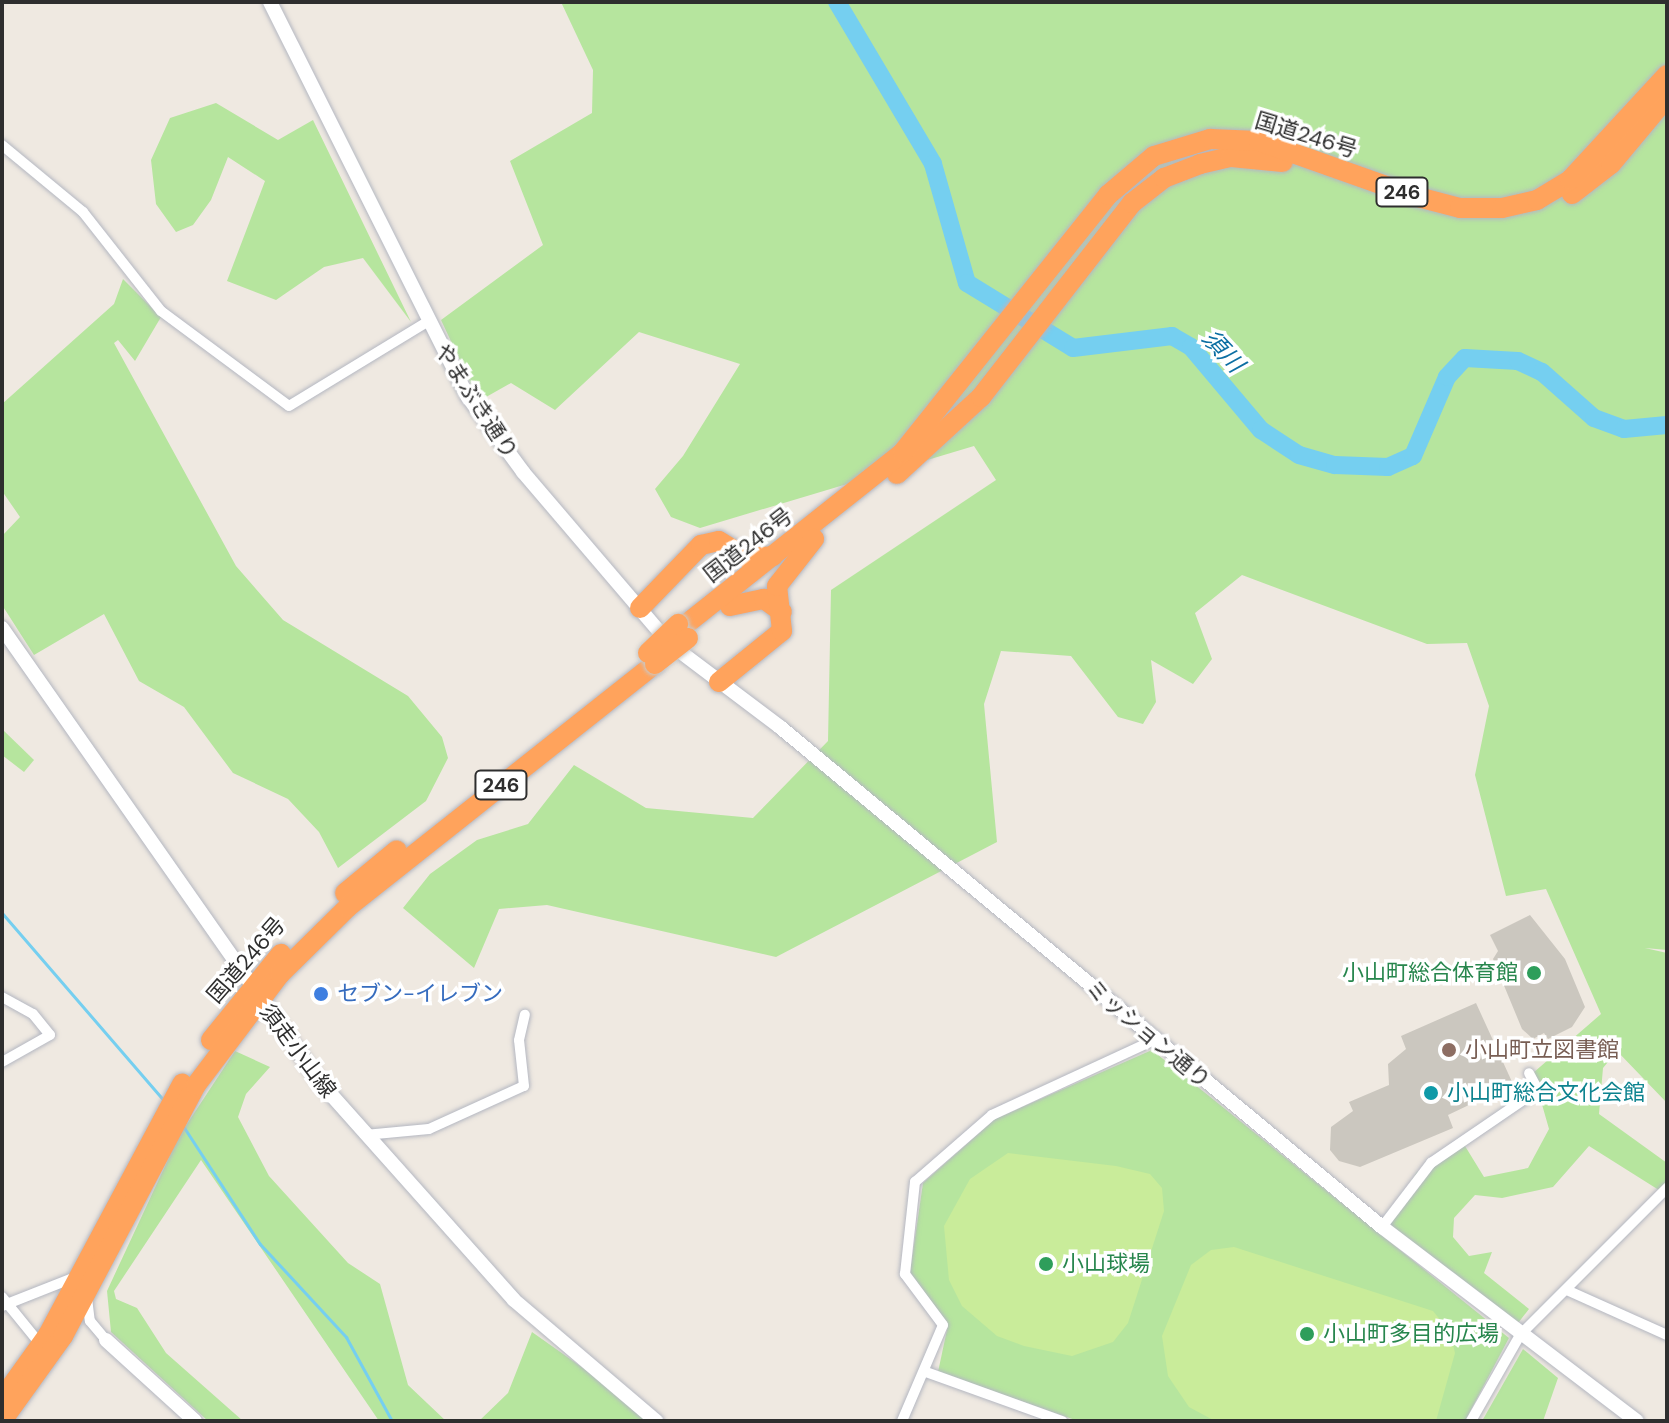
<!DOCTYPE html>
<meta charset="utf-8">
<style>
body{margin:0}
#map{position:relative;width:1669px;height:1423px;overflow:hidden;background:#efe9e1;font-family:"DM Sans","Noto Sans JP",sans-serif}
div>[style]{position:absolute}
.green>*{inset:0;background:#b6e59e}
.pitch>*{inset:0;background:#c9ec9a}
.stream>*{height:3px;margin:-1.5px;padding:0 1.5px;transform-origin:1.5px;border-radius:1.5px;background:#75cff0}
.river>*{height:18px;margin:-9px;padding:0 9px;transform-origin:9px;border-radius:9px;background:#75cff0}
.building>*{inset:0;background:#cbc7bf}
.roads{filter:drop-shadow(0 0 2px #b4b7c1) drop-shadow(0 0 2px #b4b7c1)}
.street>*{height:10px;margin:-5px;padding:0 5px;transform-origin:5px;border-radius:5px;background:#fff}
.secondary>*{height:14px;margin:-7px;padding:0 7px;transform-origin:7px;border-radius:7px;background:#fff}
.highway>*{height:20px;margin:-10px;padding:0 10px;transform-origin:10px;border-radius:10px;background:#ffa35c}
.bridges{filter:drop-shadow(0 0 2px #c9c9c9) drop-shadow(0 0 2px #c9c9c9)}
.highway-bridge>*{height:20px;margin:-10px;padding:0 10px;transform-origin:10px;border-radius:10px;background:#ffa35c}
.dots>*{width:22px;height:22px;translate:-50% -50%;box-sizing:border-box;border:4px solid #fff;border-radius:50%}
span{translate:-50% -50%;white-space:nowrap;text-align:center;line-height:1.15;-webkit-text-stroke:7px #fff;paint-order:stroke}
.shield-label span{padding:2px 6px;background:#fff;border:2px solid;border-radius:6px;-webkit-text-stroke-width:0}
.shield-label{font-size:20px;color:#2e2e2e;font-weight:700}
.street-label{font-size:22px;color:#2e2e2e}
.leisure-label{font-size:22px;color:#27864d}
.right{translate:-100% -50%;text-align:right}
.left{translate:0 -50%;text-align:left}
.shop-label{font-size:22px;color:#366cbe}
.education-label{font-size:22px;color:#785e54}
.culture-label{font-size:22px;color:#0d838f}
.water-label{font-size:24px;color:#0d6fa3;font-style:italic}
.frame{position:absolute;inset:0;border:4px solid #2e2e2e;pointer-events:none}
</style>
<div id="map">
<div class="green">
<i style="clip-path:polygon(561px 2px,1667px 2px,1667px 950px,1645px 948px,1667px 953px,1667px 1103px,1617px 1051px,1603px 1068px,1599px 1114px,1667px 1163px,1667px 1188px,1662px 1192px,1589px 1146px,1553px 1187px,1502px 1198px,1475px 1195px,1454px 1218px,1453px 1237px,1469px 1256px,1492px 1252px,1484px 1273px,1529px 1309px,1515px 1327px,1384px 1224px,1417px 1172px,1465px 1146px,1484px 1177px,1528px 1168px,1549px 1129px,1533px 1073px,1601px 1014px,1546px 889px,1506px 896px,1475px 775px,1489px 706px,1467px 643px,1427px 644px,1242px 575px,1195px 613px,1212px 659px,1193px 684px,1151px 660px,1156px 702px,1143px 724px,1118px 717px,1071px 656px,1001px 651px,984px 704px,997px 842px,776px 957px,547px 905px,499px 909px,474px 968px,403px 908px,430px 874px,477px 840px,528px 824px,574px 765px,646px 808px,753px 818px,828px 741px,831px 590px,996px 480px,974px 446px,700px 528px,671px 517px,655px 489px,683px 456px,740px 364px,639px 332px,555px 410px,511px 383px,479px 401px,441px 320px,543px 245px,510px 161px,592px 113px,593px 70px)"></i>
<i style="clip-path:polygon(216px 103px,278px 140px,313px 120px,411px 322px,363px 258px,324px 267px,276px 300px,227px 281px,265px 181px,228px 157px,211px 200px,193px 225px,176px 232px,156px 204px,151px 160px,170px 118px)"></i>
<i style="clip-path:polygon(123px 279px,161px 317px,135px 361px,118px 340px,114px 343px,236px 566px,283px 620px,408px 696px,442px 737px,448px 758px,426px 801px,338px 868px,319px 832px,288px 799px,233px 773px,184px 707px,139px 681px,104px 614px,34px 655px,2px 605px,2px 536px,20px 517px,2px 491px,2px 404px,114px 304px)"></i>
<i style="clip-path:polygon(2px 729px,34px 760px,24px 772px,2px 755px)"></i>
<i style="clip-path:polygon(1152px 1050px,1509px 1338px,1465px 1421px,1078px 1421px,938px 1372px,948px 1325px,910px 1272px,923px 1183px,995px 1119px)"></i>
<i style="clip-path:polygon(235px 1051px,270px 1067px,246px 1094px,238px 1117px,269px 1176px,348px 1263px,380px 1284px,408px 1385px,446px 1421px,379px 1421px,201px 1160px,114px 1291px,116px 1299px,137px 1308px,166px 1353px,243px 1421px,208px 1421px,111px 1332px,107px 1291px,179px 1136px)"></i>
<i style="clip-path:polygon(532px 1332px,607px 1385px,650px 1421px,479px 1421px,508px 1393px)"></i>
<i style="clip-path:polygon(1523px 1349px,1558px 1378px,1543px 1421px,1482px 1421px)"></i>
</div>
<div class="pitch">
<i style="clip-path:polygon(1008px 1153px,1116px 1166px,1150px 1174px,1162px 1188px,1164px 1211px,1128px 1323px,1113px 1342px,1072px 1356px,1024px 1346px,997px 1336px,962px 1306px,949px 1280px,944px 1226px,970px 1179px)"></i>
<i style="clip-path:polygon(1234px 1247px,1433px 1311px,1450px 1332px,1455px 1353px,1436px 1421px,1215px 1421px,1189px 1407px,1168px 1376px,1162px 1336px,1191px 1265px,1211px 1250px)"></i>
</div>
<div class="stream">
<i style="left:2px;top:913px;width:248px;rotate:49.2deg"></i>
<i style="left:183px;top:1126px;width:141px;rotate:56.9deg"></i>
<i style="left:260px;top:1244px;width:127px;rotate:47.2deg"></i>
<i style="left:346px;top:1337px;width:96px;rotate:61.3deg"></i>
</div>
<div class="river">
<i style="left:837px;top:2px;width:188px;rotate:59.3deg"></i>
<i style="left:933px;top:164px;width:124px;rotate:74.1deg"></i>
<i style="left:967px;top:283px;width:124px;rotate:31.5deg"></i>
<i style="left:1073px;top:348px;width:100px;rotate:-6.9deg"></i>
<i style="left:1172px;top:336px;width:22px;rotate:30deg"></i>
<i style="left:1191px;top:347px;width:109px;rotate:49.9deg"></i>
<i style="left:1261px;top:430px;width:45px;rotate:33.3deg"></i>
<i style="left:1299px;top:455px;width:37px;rotate:16deg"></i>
<i style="left:1335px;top:465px;width:53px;rotate:2.2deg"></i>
<i style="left:1388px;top:467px;width:27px;rotate:-24deg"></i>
<i style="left:1413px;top:456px;width:86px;rotate:-66.7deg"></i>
<i style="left:1447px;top:377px;width:26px;rotate:-47deg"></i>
<i style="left:1465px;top:358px;width:53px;rotate:3.2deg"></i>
<i style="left:1518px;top:361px;width:26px;rotate:25deg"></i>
<i style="left:1542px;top:372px;width:69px;rotate:41.5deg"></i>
<i style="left:1594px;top:418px;width:32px;rotate:20deg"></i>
<i style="left:1624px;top:429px;width:43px;rotate:-5.3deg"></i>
</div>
<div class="building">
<i style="clip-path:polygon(1530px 915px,1565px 959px,1585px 1007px,1572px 1027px,1548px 1039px,1544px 1033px,1533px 1039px,1522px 1029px,1493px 959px,1498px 951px,1490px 935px)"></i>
<i style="clip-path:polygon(1476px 1003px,1513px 1084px,1448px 1115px,1453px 1128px,1360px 1167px,1339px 1161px,1330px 1150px,1331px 1127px,1353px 1111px,1349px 1102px,1389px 1085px,1388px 1064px,1406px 1049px,1401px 1036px)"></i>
</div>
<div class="roads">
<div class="street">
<i style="left:2px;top:145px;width:105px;rotate:39.6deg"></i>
<i style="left:83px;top:212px;width:126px;rotate:51.8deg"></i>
<i style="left:161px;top:311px;width:159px;rotate:36.6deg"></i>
<i style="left:289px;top:406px;width:162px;rotate:-31.3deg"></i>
<i style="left:2px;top:997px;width:35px;rotate:29deg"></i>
<i style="left:33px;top:1014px;width:27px;rotate:51deg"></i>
<i style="left:50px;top:1035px;width:55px;rotate:150.6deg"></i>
<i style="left:365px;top:1135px;width:64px;rotate:-5.4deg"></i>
<i style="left:429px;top:1129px;width:104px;rotate:-24.4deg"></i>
<i style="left:524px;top:1086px;width:46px;rotate:-96.2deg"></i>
<i style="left:519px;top:1040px;width:26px;rotate:-77deg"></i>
<i style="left:1382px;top:1227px;width:81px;rotate:-52.6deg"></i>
<i style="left:1431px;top:1163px;width:130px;rotate:-34.3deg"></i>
<i style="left:1538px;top:1090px;width:19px;rotate:-118deg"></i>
<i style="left:1569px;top:1291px;width:107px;rotate:24.2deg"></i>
<i style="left:2px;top:1297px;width:62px;rotate:50.9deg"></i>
<i style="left:87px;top:1298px;width:23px;rotate:83deg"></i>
<i style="left:90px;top:1321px;width:25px;rotate:50deg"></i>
<i style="left:2px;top:1306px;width:82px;rotate:-21.5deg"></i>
<i style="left:926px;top:1372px;width:145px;rotate:19.8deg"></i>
<i style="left:902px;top:1421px;width:104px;rotate:-66.9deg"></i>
<i style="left:943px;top:1325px;width:64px;rotate:-126.7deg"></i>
<i style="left:905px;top:1274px;width:93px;rotate:-83.8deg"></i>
<i style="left:915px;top:1182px;width:102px;rotate:-41deg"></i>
<i style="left:992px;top:1115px;width:179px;rotate:-24.8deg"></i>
<i style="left:1471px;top:1421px;width:99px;rotate:-60.3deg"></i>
<i style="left:1520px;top:1335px;width:208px;rotate:-45deg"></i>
</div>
<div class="secondary">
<i style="left:270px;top:2px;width:442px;rotate:63.4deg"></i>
<i style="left:468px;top:397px;width:93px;rotate:53.7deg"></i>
<i style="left:523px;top:472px;width:226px;rotate:49.5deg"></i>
<i style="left:670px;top:644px;width:138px;rotate:37deg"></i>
<i style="left:780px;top:727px;width:783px;rotate:39.71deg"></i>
<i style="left:1382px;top:1227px;width:320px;rotate:37.3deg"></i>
<i style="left:2px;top:628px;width:553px;rotate:55.02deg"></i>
<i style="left:319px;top:1081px;width:293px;rotate:48.3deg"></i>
<i style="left:514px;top:1300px;width:187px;rotate:40.4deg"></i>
<i style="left:106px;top:1340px;width:120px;rotate:42.3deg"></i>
</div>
<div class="highway">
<i style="left:1572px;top:194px;width:49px;rotate:-37.6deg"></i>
<i style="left:1611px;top:164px;width:87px;rotate:-50.1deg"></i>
<i style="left:897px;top:474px;width:114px;rotate:-42.5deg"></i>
<i style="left:981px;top:397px;width:246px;rotate:-52.1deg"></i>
<i style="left:1132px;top:203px;width:41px;rotate:-38deg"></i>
<i style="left:1164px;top:178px;width:39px;rotate:-21deg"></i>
<i style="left:1200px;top:164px;width:32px;rotate:-13deg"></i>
<i style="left:1231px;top:157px;width:52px;rotate:5.5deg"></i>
<i style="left:730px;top:606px;width:35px;rotate:-12deg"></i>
<i style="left:764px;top:599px;width:22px;rotate:36deg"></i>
<i style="left:640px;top:608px;width:88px;rotate:-45.9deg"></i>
<i style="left:701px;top:545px;width:18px;rotate:-13deg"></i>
<i style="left:719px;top:541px;width:33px;rotate:31deg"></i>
<i style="left:747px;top:558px;width:26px;rotate:-4deg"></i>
<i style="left:680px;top:629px;width:285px;rotate:-38.4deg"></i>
<i style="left:903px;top:452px;width:329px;rotate:-51.4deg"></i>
<i style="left:1108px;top:195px;width:60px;rotate:-40.3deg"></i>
<i style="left:1154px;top:156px;width:59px;rotate:-16.9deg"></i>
<i style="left:1210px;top:139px;width:49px;rotate:2.3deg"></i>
<i style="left:1259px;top:141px;width:164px;rotate:19.5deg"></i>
<i style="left:1414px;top:196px;width:48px;rotate:14.6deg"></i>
<i style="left:1460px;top:208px;width:42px"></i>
<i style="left:1502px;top:208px;width:36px;rotate:-13deg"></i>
<i style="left:1537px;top:200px;width:39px;rotate:-31deg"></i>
<i style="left:1570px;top:180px;width:143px;rotate:-47.3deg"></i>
<i style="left:719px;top:682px;width:81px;rotate:-39deg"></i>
<i style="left:782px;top:631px;width:45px;rotate:-96.3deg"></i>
<i style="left:777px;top:586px;width:60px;rotate:-51.8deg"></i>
<i style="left:345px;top:893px;width:67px;rotate:-39.6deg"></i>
<i style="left:211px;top:1040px;width:111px;rotate:-50.9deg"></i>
<i style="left:2px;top:1399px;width:79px;rotate:-54.3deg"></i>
<i style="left:48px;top:1335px;width:285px;rotate:-61.9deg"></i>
<i style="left:2px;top:1421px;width:105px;rotate:-54.3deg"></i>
<i style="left:63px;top:1336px;width:284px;rotate:-62.1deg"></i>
<i style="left:196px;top:1085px;width:139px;rotate:-52.9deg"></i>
<i style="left:280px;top:974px;width:95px;rotate:-44.6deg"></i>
<i style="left:348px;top:907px;width:392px;rotate:-38.4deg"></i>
</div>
</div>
<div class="bridges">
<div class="highway-bridge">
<i style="left:648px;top:653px;width:42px;rotate:-44deg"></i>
<i style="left:655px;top:664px;width:42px;rotate:-38.2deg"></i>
</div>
</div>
<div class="dots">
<i style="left:1534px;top:973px;background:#2e9e5b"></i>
<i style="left:321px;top:994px;background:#3f7fe0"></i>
<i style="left:1449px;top:1050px;background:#8d6e63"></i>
<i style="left:1431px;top:1093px;background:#0f9aa8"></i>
<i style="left:1046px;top:1264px;background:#2e9e5b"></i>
<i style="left:1307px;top:1334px;background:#2e9e5b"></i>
</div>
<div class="shield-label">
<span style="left:1402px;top:192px">246</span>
<span style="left:501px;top:785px">246</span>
</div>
<div class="street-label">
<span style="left:1306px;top:135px;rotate:17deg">国道246号</span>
<span style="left:476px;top:401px;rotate:57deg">やまぶき通り</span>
<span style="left:748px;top:545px;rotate:-38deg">国道246号</span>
<span style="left:246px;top:960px;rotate:-49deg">国道246号</span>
<span style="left:1148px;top:1034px;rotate:40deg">ミッション通り</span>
<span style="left:298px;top:1051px;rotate:53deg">須走小山線</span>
</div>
<div class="leisure-label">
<span class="right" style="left:1518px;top:973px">小山町総合体育館</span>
<span class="left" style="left:1062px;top:1264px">小山球場</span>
<span class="left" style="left:1323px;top:1334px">小山町多目的広場</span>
</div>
<div class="shop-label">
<span class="left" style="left:337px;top:994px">セブン-イレブン</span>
</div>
<div class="education-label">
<span class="left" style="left:1465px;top:1050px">小山町立図書館</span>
</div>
<div class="culture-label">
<span class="left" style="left:1447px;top:1093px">小山町総合文化会館</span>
</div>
<div class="water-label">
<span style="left:1223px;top:351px;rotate:47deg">須川</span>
</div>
<div class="frame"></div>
</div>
